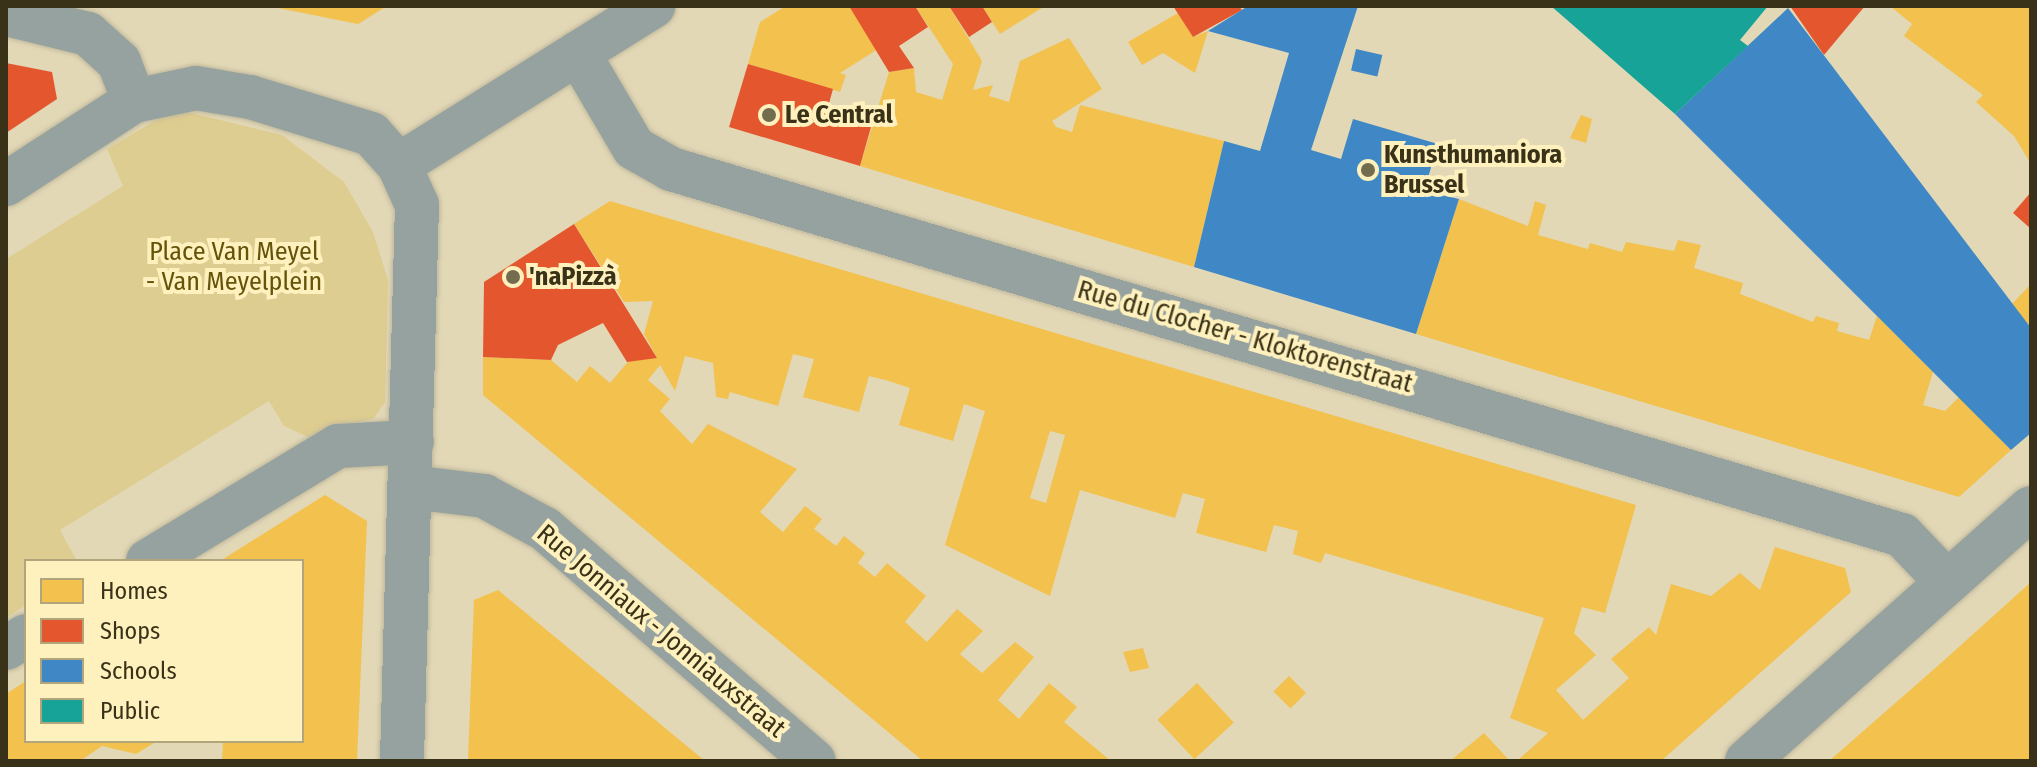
<!DOCTYPE html>
<meta charset="utf-8">
<style>
body{margin:0}
#map{position:relative;width:2037px;height:767px;overflow:hidden;background:#e2d8b6;font-family:"Fira Sans Condensed",sans-serif}
div>[style]{position:absolute}
.green>*{inset:0;background:#decd90}
.homes>*{inset:0;background:#f2c14e;transform-origin:0 0}
.shops>*{inset:0;background:#e4572e}
.schools>*{inset:0;background:#3f88c5;transform-origin:0 0}
.public>*{inset:0;background:#17a398}
.roads{filter:drop-shadow(0 0 2px #c0b89d) drop-shadow(0 0 2px #c0b89d)}
.street>*{height:44px;margin:-22px;padding:0 22px;transform-origin:22px;border-radius:22px;background:#96a29f}
.dots>*{width:22px;height:22px;translate:-50% -50%;box-sizing:border-box;border:4px solid #fff1bd;border-radius:50%}
span{translate:-50% -50%;white-space:nowrap;text-align:center;line-height:1.15;-webkit-text-stroke:8px #fff1bd;paint-order:stroke}
.poi-label{font-size:26px;color:#393218;font-weight:700}
.left{translate:0 -50%;text-align:left}
.park-label{font-size:26px;color:#65530a}
.street-label{font-size:26px;color:#393218}
.frame{position:absolute;inset:0;border:8px solid #393218;pointer-events:none}
.legend{position:absolute;left:24px;top:559px;width:280px;height:184px;box-sizing:border-box;background:#fff1bd;border:2px solid #b0a57b;margin:0;padding:10px 14px;list-style:none;font-size:24px;color:#393218}
.legend li{display:flex;align-items:center;gap:16px;height:40px}
.legend b{width:40px;border:2px solid #b0a57b}
</style>
<div id="map">
<div class="green">
<i style="clip-path:polygon(175px 109px,282px 135px,344px 182px,373px 232px,388px 280px,385px 402px,374px 418px,308px 437px,284px 426px,269px 401px,60px 530px,77px 561px,26px 561px,26px 605px,6px 618px,6px 259px,123px 186px,107px 149px)"></i>
</div>
<div class="homes">
<i style="clip-path:polygon(387px 6px,358px 24px,278px 8px,278px 6px)"></i>
<i style="clip-path:polygon(786px 6px,849px 6px,878px 49px,840px 73px,846px 75px,840px 92px,748px 64px,760px 22px)"></i>
<i style="clip-path:polygon(915px 6px,949px 6px,982px 61px,973px 90px,993px 85px,989px 96px,1009px 102px,1020px 61px,1069px 38px,1102px 89px,1052px 121px,1056px 127px,1072px 132px,1080px 105px,1224px 141px,1194px 267px,860px 166px,889px 72px,914px 68px,916px 92px,942px 100px,953px 64px)"></i>
<i style="clip-path:polygon(982px 6px,1045px 6px,1000px 34px)"></i>
<i style="clip-path:polygon(1890px 6px,2031px 6px,2031px 164px,2014px 136px,1976px 102px,1983px 95px,1904px 36px,1912px 24px)"></i>
<i style="clip-path:polygon(1178px 13px,1193px 37px,1208px 31px,1195px 73px,1163px 53px,1142px 65px,1128px 42px)"></i>
<i style="clip-path:polygon(1581px 115px,1592px 119px,1586px 143px,1570px 138px)"></i>
<i style="clip-path:polygon(1459px 199px,1528px 226px,1535px 201px,1546px 205px,1538px 235px,1588px 249px,1590px 243px,1622px 252px,1626px 242px,1674px 251px,1678px 240px,1701px 245px,1694px 268px,1743px 283px,1740px 294px,1813px 322px,1816px 316px,1839px 323px,1837px 331px,1869px 340px,1877px 316px,1933px 372px,1923px 405px,1945px 411px,1959px 397px,2011px 450px,1959px 497px,1416px 334px)"></i>
<i style="clip-path:polygon(evenodd,610px 201px,1636px 505px,1605px 613px,1582px 607px,1574px 633px,1596px 655px,1556px 690px,1583px 720px,1629px 678px,1611px 659px,1649px 627px,1656px 635px,1671px 584px,1711px 596px,1740px 573px,1760px 590px,1775px 547px,1845px 568px,1851px 592px,1661px 761px,1517px 761px,1548px 733px,1510px 718px,1544px 618px,1325px 553px,1321px 563px,1293px 554px,1298px 531px,1274px 525px,1266px 552px,1196px 533px,1205px 499px,1183px 493px,1175px 518px,1080px 490px,1050px 596px,945px 545px,985px 411px,964px 404px,953px 441px,899px 425px,910px 388px,889px 381px,869px 376px,859px 412px,803px 397px,814px 359px,793px 354px,778px 406px,730px 392px,728px 399px,716px 397px,713px 363px,685px 356px,675px 391px,660px 365px,648px 380px,670px 399px,660px 411px,692px 444px,708px 424px,797px 469px,760px 512px,783px 532px,805px 506px,822px 519px,814px 529px,836px 546px,844px 536px,865px 553px,858px 563px,875px 577px,887px 563px,926px 596px,905px 622px,927px 642px,957px 609px,983px 631px,960px 654px,982px 673px,1015px 642px,1034px 657px,998px 700px,1019px 719px,1049px 683px,1077px 707px,1064px 722px,1111px 761px,923px 761px,483px 395px,483px 357px,551px 360px,577px 382px,590px 366px,610px 383px,632px 357px,657px 358px,644px 334px,653px 301px,624px 302px,574px 224px,610px 201px,1050px 431px,1065px 435px,1046px 503px,1030px 498px,1050px 431px)"></i>
<i style="clip-path:polygon(2031px 284px,2031px 328px,2012px 304px)"></i>
<i style="clip-path:polygon(325px 495px,367px 521px,357px 761px,222px 761px,223px 741px,302px 741px,302px 561px,220px 561px)"></i>
<i style="clip-path:polygon(2031px 582px,2031px 761px,1829px 761px,1941px 663px)"></i>
<i style="clip-path:polygon(498px 590px,566px 646px,705px 761px,468px 761px,474px 600px)"></i>
<i style="clip-path:polygon(1143px 648px,1149px 668px,1130px 672px,1123px 652px)"></i>
<i style="left:1289px;top:676px;width:24px;height:22px;rotate:45deg"></i>
<i style="clip-path:polygon(26px 681px,26px 741px,157px 741px,136px 754px,102px 746px,80px 761px,6px 761px,6px 694px)"></i>
<i style="left:1197px;top:683px;width:54px;height:54px;rotate:47deg"></i>
<i style="clip-path:polygon(1484px 733px,1510px 761px,1450px 761px)"></i>
</div>
<div class="shops">
<i style="clip-path:polygon(849px 6px,915px 6px,928px 27px,899px 46px,914px 68px,889px 72px)"></i>
<i style="clip-path:polygon(949px 6px,982px 6px,992px 22px,969px 37px)"></i>
<i style="clip-path:polygon(1173px 6px,1239px 6px,1242px 10px,1193px 37px)"></i>
<i style="clip-path:polygon(1790px 6px,1865px 6px,1824px 55px)"></i>
<i style="clip-path:polygon(6px 63px,52px 72px,57px 99px,6px 133px)"></i>
<i style="clip-path:polygon(748px 64px,833px 89px,826px 114px,871px 127px,860px 166px,729px 127px)"></i>
<i style="clip-path:polygon(2031px 192px,2031px 229px,2013px 213px)"></i>
<i style="clip-path:polygon(574px 224px,657px 358px,627px 362px,603px 323px,558px 345px,551px 360px,483px 357px,484px 282px)"></i>
</div>
<div class="schools">
<i style="clip-path:polygon(1248px 6px,1358px 6px,1311px 150px,1341px 159px,1353px 119px,1438px 144px,1424px 191px,1459px 199px,1416px 334px,1194px 267px,1224px 141px,1260px 151px,1289px 53px,1208px 31px)"></i>
<i style="clip-path:polygon(1788px 8px,2031px 328px,2031px 433px,2011px 450px,1675px 114px)"></i>
<i style="left:1356px;top:49px;width:27px;height:22px;rotate:13deg"></i>
</div>
<div class="public">
<i style="clip-path:polygon(1551px 6px,1768px 6px,1740px 40px,1748px 46px,1675px 114px)"></i>
</div>
<div class="roads">
<div class="street">
<i style="left:6px;top:14px;width:84px;rotate:13.7deg"></i>
<i style="left:88px;top:34px;width:42px;rotate:42.1deg"></i>
<i style="left:119px;top:62px;width:42px;rotate:69deg"></i>
<i style="left:578px;top:53px;width:110px;rotate:59.5deg"></i>
<i style="left:634px;top:148px;width:43px;rotate:29.6deg"></i>
<i style="left:671px;top:169px;width:1284px;rotate:16.56deg"></i>
<i style="left:1902px;top:535px;width:65px;rotate:46.2deg"></i>
<i style="left:399px;top:165px;width:300px;rotate:-32deg"></i>
<i style="left:6px;top:184px;width:153px;rotate:-33deg"></i>
<i style="left:134px;top:101px;width:63px;rotate:-11.8deg"></i>
<i style="left:196px;top:88px;width:55px;rotate:9.5deg"></i>
<i style="left:250px;top:97px;width:127px;rotate:17deg"></i>
<i style="left:371px;top:134px;width:42px;rotate:47.9deg"></i>
<i style="left:399px;top:165px;width:44px;rotate:65.8deg"></i>
<i style="left:417px;top:205px;width:556px;rotate:91.55deg"></i>
<i style="left:411px;top:487px;width:74px;rotate:7deg"></i>
<i style="left:484px;top:496px;width:69px;rotate:28.4deg"></i>
<i style="left:545px;top:529px;width:355px;rotate:40.8deg"></i>
<i style="left:148px;top:561px;width:222px;rotate:-31.2deg"></i>
<i style="left:338px;top:446px;width:74px;rotate:-3.1deg"></i>
<i style="left:6px;top:648px;width:23px;rotate:-31deg"></i>
<i style="left:1747px;top:761px;width:380px;rotate:-41.7deg"></i>
</div>
</div>
<div class="dots">
<i style="left:769px;top:115px;background:#746c4f"></i>
<i style="left:1368px;top:170px;background:#746c4f"></i>
<i style="left:513px;top:277px;background:#746c4f"></i>
</div>
<div class="poi-label">
<span class="left" style="left:785px;top:115px">Le Central</span>
<span class="left" style="left:1384px;top:170px">Kunsthumaniora<br>Brussel</span>
<span class="left" style="left:529px;top:277px">'naPizzà</span>
</div>
<div class="park-label">
<span style="left:234px;top:267px">Place Van Meyel<br>- Van Meyelplein</span>
</div>
<div class="street-label">
<span style="left:1245px;top:337px;rotate:16deg">Rue du Clocher - Kloktorenstraat</span>
<span style="left:661px;top:631px;rotate:40deg">Rue Jonniaux - Jonniauxstraat</span>
</div>
<div class="frame"></div>
<ul class="legend">
<li><b style="height:22px;background:#f2c14e"></b>Homes</li>
<li><b style="height:22px;background:#e4572e"></b>Shops</li>
<li><b style="height:22px;background:#3f88c5"></b>Schools</li>
<li><b style="height:22px;background:#17a398"></b>Public</li>
</ul>
</div>
